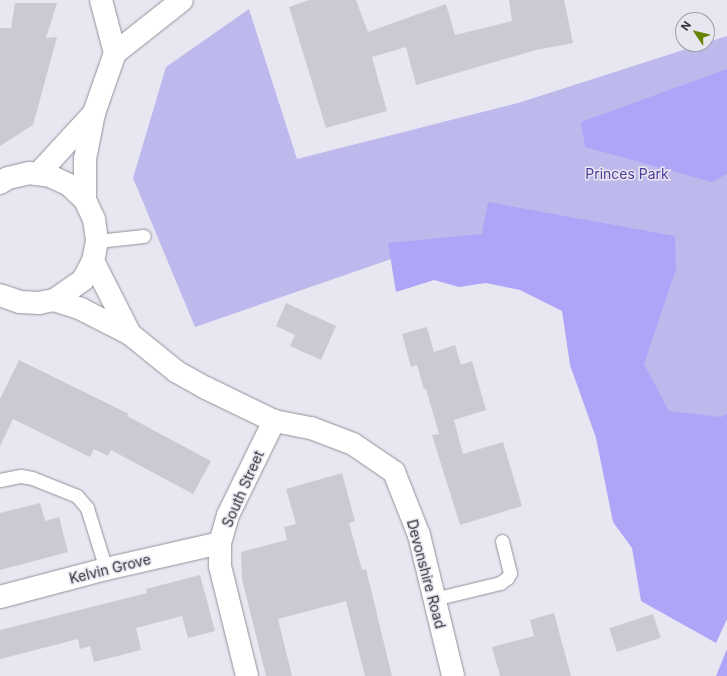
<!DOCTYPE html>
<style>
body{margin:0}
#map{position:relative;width:727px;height:676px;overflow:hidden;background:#e8e7f1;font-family:Inter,sans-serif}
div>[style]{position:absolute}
.green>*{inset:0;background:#beb9ec}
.forest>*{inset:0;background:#afa5f8}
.building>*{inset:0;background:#ccc9d2;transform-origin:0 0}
.roads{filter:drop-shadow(0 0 1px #919199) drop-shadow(0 0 1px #919199)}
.service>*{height:13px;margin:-6.5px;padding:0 6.5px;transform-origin:6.5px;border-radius:6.5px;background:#fff}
.minor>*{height:22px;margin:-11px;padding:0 11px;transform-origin:11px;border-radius:11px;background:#fff}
.secondary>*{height:22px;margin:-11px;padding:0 11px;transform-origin:11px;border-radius:11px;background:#fff}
span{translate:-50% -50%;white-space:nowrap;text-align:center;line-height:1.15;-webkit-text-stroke:3px #e8e7f1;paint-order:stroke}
.park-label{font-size:14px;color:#503b9a}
.street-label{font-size:14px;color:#333236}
.north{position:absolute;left:675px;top:12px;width:40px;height:40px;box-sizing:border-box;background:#e8e7f1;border:1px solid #a09fa6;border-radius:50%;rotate:305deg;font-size:11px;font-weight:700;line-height:16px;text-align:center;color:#333236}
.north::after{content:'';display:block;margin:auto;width:14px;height:18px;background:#658500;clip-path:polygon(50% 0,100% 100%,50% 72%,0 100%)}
</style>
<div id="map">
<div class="green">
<i style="clip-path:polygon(249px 9px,297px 159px,518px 103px,727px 36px,727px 464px,619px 366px,559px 248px,432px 245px,195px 327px,133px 178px,166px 67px)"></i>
</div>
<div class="forest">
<i style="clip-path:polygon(727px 69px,727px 174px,712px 182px,585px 147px,581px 122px)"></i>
<i style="clip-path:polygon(488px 202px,675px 236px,676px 269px,644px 364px,669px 411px,721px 417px,727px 414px,727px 619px,716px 643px,641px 601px,632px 548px,613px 522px,596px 438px,570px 365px,562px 311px,520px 290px,486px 283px,459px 287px,434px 280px,396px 292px,388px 243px,482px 234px)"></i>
<i style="clip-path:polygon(727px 649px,727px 676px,716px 676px)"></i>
</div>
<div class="building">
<i style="clip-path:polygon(309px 0,356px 0,368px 32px,446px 4px,455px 35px,512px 21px,509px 0,564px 0,573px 43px,536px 50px,416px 85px,406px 47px,372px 57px,387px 111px,326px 128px,289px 7px)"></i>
<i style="clip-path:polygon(15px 3px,57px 3px,46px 38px,57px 37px,33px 125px,0 146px,0 28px,11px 28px)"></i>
<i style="clip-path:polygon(286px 303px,336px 326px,321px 360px,290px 346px,295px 335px,276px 326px)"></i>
<i style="clip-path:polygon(427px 327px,434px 352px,455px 345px,461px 365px,472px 361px,486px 410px,454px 420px,463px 454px,503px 442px,522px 506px,460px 525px,432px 435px,439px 434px,426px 389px,424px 389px,417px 365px,411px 367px,402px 334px)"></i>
<i style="clip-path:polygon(19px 360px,129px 414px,127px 416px,211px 461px,193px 494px,111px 450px,108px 456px,94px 449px,90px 457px,13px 419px,0 446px,0 399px)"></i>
<i style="clip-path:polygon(342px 473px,355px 521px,349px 523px,362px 570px,366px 569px,392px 676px,365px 676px,346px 601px,278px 619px,292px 676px,266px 676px,242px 579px,241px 552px,287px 540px,284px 527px,296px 524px,286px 489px)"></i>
<i style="clip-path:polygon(40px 503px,45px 521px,59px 517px,68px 552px,0 570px,0 513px)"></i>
<i style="clip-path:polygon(200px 575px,215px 631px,188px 638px,182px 616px,136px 628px,141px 650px,94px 662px,90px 646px,80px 649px,78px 639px,0 659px,0 630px,147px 593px,146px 589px)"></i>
<i style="clip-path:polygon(554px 613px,571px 676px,500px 676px,492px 647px,534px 636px,530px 620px)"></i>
<i style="left:653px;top:614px;width:25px;height:46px;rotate:72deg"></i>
</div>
<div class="roads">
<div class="service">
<i style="left:97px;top:241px;width:47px;rotate:-6.1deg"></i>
<i style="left:0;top:480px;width:21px;rotate:-11deg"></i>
<i style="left:21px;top:476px;width:11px;rotate:10deg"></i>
<i style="left:32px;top:478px;width:48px;rotate:21.8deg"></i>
<i style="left:77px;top:496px;width:16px;rotate:50deg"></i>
<i style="left:87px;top:508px;width:64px;rotate:72.7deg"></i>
<i style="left:434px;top:599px;width:68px;rotate:-13.6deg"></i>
<i style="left:500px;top:583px;width:9px;rotate:-36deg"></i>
<i style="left:507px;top:578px;width:6px;rotate:-59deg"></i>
<i style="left:510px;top:573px;width:33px;rotate:-104deg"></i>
</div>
<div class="minor">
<i style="left:101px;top:0;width:55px;rotate:75.2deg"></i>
<i style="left:0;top:597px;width:110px;rotate:-14.8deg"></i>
<i style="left:106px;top:569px;width:117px;rotate:-12.8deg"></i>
<i style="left:247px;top:676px;width:113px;rotate:-103.8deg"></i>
<i style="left:220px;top:566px;width:23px;rotate:-90deg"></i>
<i style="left:220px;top:543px;width:29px;rotate:-74deg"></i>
<i style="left:228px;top:515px;width:105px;rotate:-63.9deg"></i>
</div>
<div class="secondary">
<i style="left:38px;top:174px;width:83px;rotate:-47.4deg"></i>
<i style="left:0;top:183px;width:9px;rotate:-32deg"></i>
<i style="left:8px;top:178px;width:22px;rotate:-13deg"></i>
<i style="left:29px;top:173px;width:21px;rotate:8deg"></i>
<i style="left:50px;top:176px;width:21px;rotate:25deg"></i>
<i style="left:69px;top:185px;width:22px;rotate:43deg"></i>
<i style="left:85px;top:200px;width:21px;rotate:65deg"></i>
<i style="left:94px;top:219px;width:22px;rotate:82deg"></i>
<i style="left:97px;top:241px;width:20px;rotate:101deg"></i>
<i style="left:93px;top:261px;width:21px;rotate:118deg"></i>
<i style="left:83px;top:280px;width:35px;rotate:145deg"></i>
<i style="left:54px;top:300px;width:15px;rotate:169deg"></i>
<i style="left:39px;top:303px;width:19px;rotate:-177deg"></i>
<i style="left:20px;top:302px;width:21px;rotate:-161deg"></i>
<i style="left:85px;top:200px;width:41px;rotate:-90deg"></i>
<i style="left:85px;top:159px;width:47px;rotate:-78.9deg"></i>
<i style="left:94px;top:113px;width:64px;rotate:-70.7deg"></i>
<i style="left:115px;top:53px;width:85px;rotate:-38.3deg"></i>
<i style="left:93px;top:261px;width:82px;rotate:63.1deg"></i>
<i style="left:54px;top:300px;width:28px;rotate:18deg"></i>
<i style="left:81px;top:309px;width:55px;rotate:27deg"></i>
<i style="left:130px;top:334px;width:60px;rotate:39deg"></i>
<i style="left:177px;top:372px;width:33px;rotate:29deg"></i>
<i style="left:206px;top:388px;width:76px;rotate:25.9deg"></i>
<i style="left:274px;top:421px;width:38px;rotate:11deg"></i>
<i style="left:311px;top:428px;width:45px;rotate:20.9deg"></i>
<i style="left:353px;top:444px;width:50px;rotate:34.3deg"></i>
<i style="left:394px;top:472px;width:68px;rotate:68.4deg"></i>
<i style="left:419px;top:535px;width:145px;rotate:76.4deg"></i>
</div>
</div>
<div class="park-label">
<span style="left:627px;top:174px">Princes Park</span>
</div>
<div class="street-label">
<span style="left:243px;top:489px;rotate:-66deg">South Street</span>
<span style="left:110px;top:569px;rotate:-14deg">Kelvin Grove</span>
<span style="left:426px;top:574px;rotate:75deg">Devonshire Road</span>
</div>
<div class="north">N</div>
</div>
